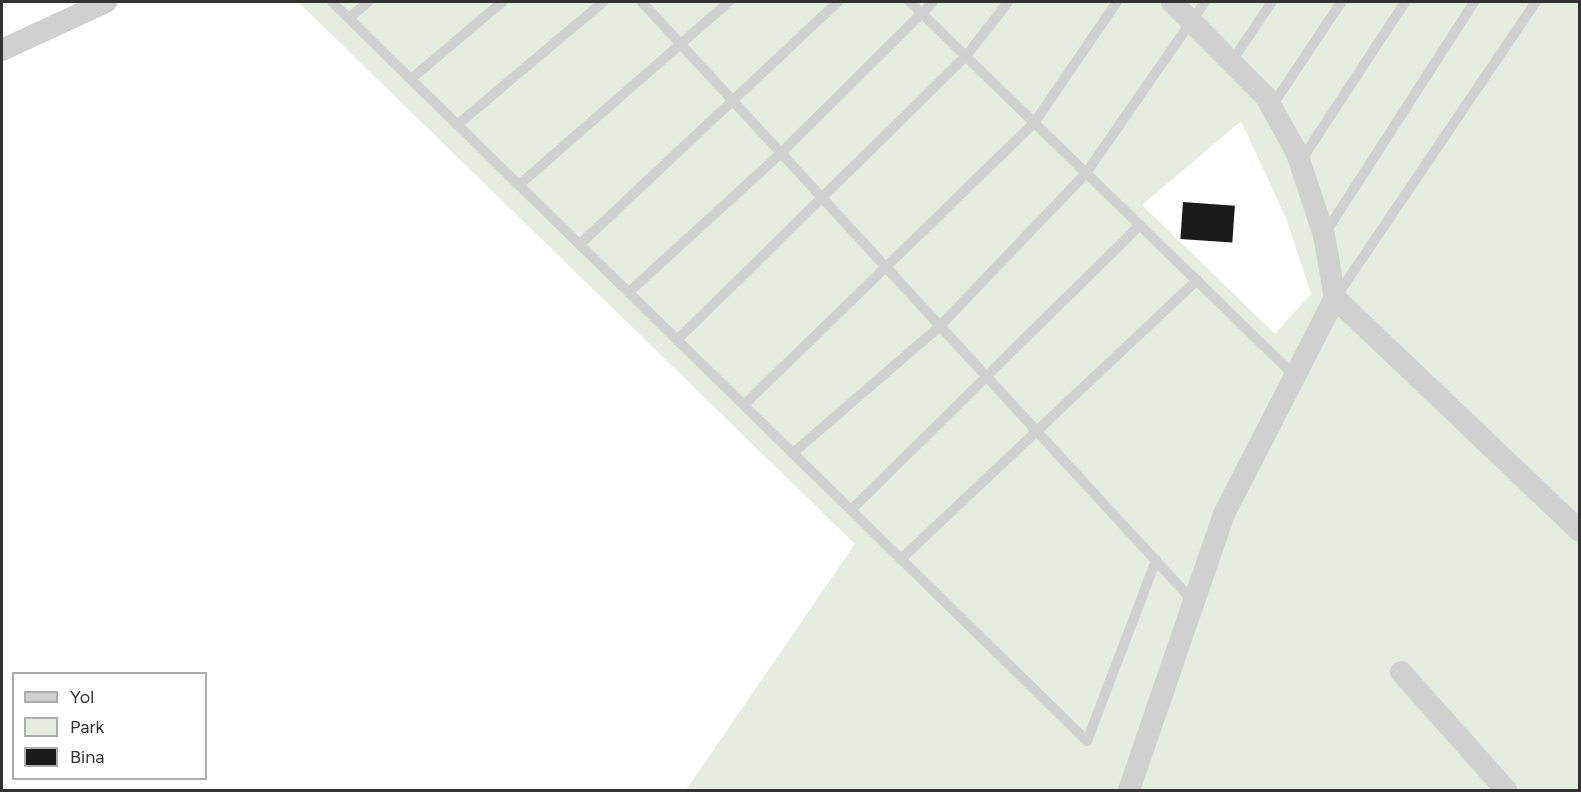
<!DOCTYPE html>
<style>
body{margin:0}
#map{position:relative;width:1581px;height:792px;overflow:hidden;background:#fff;font-family:Figtree,sans-serif}
div>[style]{position:absolute}
.green>*{inset:0;background:#e6ecdf}
.building>*{inset:0;background:#1a1a1a;transform-origin:0 0}
.lane>*{height:10px;margin:-5px;padding:0 5px;transform-origin:5px;border-radius:5px;background:#d0d0d0}
.street>*{height:22px;margin:-11px;padding:0 11px;transform-origin:11px;border-radius:11px;background:#d0d0d0}
span{translate:-50% -50%;white-space:nowrap;text-align:center;line-height:1.15;-webkit-text-stroke:6px #fff;paint-order:stroke}
.frame{position:absolute;inset:0;border:3px solid #333;pointer-events:none}
.legend{position:absolute;left:12px;top:672px;width:195px;height:108px;box-sizing:border-box;background:#fff;border:2px solid #adadad;margin:0;padding:8px 10px;list-style:none;font-size:18px;color:#333}
.legend li{display:flex;align-items:center;gap:12px;height:30px}
.legend b{width:30px;border:2px solid #adadad}
</style>
<div id="map">
<div class="green">
<i style="clip-path:polygon(evenodd,298px 2px,1579px 2px,1579px 790px,686px 790px,855px 544px,298px 2px,1241px 121px,1286px 218px,1311px 294px,1275px 334px,1142px 205px,1241px 121px)"></i>
</div>
<div class="building">
<i style="left:1183px;top:202px;width:52px;height:37px;rotate:4deg"></i>
</div>
<div class="lane">
<i style="left:332px;top:2px;width:1056px;rotate:44.39deg"></i>
<i style="left:1087px;top:741px;width:194px;rotate:-69.1deg"></i>
<i style="left:642px;top:2px;width:815px;rotate:47.39deg"></i>
<i style="left:910px;top:2px;width:534px;rotate:44.17deg"></i>
<i style="left:349px;top:18px;width:25px;rotate:-40deg"></i>
<i style="left:1232px;top:61px;width:71px;rotate:-55.9deg"></i>
<i style="left:411px;top:79px;width:119px;rotate:-40.2deg"></i>
<i style="left:1272px;top:106px;width:125px;rotate:-56.4deg"></i>
<i style="left:457px;top:125px;width:191px;rotate:-40.1deg"></i>
<i style="left:1300px;top:162px;width:191px;rotate:-56.7deg"></i>
<i style="left:519px;top:185px;width:279px;rotate:-41.1deg"></i>
<i style="left:1324px;top:235px;width:277px;rotate:-57.2deg"></i>
<i style="left:580px;top:244px;width:354px;rotate:-43.2deg"></i>
<i style="left:629px;top:292px;width:206px;rotate:-42.4deg"></i>
<i style="left:781px;top:153px;width:214px;rotate:-44.8deg"></i>
<i style="left:1336px;top:297px;width:356px;rotate:-55.9deg"></i>
<i style="left:677px;top:340px;width:405px;rotate:-44.5deg"></i>
<i style="left:966px;top:56px;width:68px;rotate:-52.1deg"></i>
<i style="left:744px;top:405px;width:405px;rotate:-44.2deg"></i>
<i style="left:1034px;top:123px;width:147px;rotate:-55.6deg"></i>
<i style="left:793px;top:453px;width:194px;rotate:-40.8deg"></i>
<i style="left:940px;top:326px;width:211px;rotate:-46.3deg"></i>
<i style="left:1086px;top:173px;width:208px;rotate:-55.2deg"></i>
<i style="left:851px;top:510px;width:406px;rotate:-44.6deg"></i>
<i style="left:901px;top:559px;width:407px;rotate:-43.3deg"></i>
</div>
<div class="street">
<i style="left:2px;top:50px;width:115px;rotate:-24.8deg"></i>
<i style="left:1335px;top:298px;width:338px;rotate:43.6deg"></i>
<i style="left:1401px;top:672px;width:158px;rotate:48.3deg"></i>
<i style="left:1129px;top:790px;width:292px;rotate:-71deg"></i>
<i style="left:1224px;top:514px;width:243px;rotate:-62.8deg"></i>
<i style="left:1335px;top:298px;width:64px;rotate:-99.9deg"></i>
<i style="left:1324px;top:235px;width:89px;rotate:-108.4deg"></i>
<i style="left:1296px;top:151px;width:62px;rotate:-119.1deg"></i>
<i style="left:1266px;top:97px;width:134px;rotate:-134.7deg"></i>
</div>
<div class="frame"></div>
<ul class="legend">
<li><b style="height:8px;background:#d0d0d0"></b>Yol</li>
<li><b style="height:16px;background:#e6ecdf"></b>Park</li>
<li><b style="height:16px;background:#1a1a1a"></b>Bina</li>
</ul>
</div>
